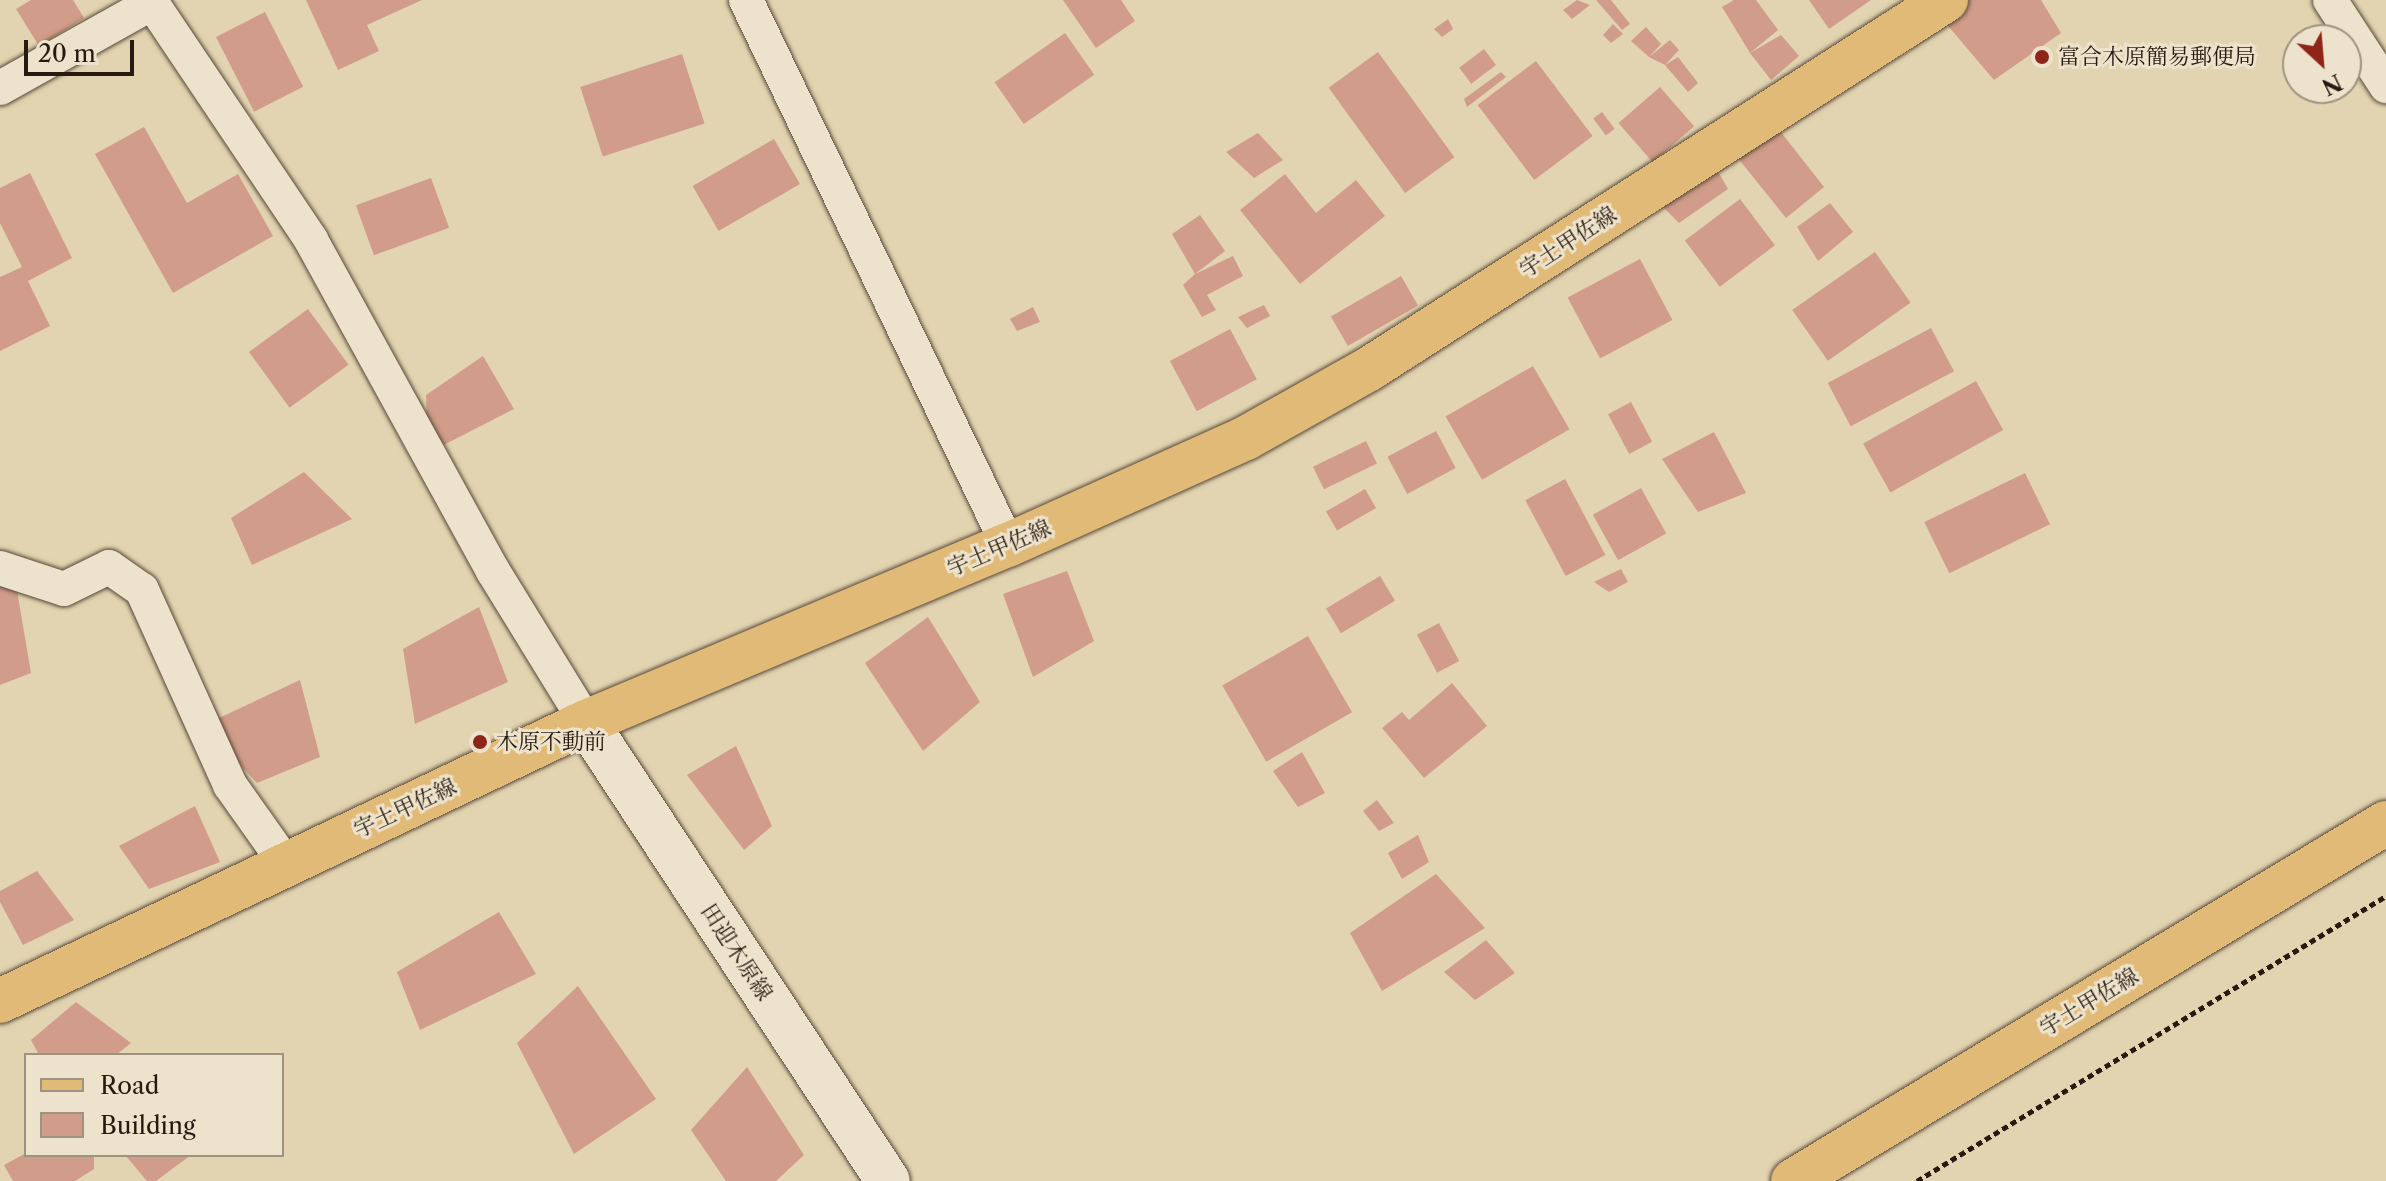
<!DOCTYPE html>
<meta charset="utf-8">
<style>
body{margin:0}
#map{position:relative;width:2386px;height:1181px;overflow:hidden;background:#e3d4b1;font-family:"Libre Caslon Text","Noto Serif JP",serif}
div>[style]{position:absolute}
.building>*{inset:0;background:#d19c89;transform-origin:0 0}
.path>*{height:5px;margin-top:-2.5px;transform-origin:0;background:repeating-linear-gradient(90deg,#271a10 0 6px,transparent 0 10px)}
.roads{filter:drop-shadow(0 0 2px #564838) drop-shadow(0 0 2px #564838)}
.street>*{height:34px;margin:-17px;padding:0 17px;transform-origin:17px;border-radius:17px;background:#ede3cc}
.secondary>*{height:44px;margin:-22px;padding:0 22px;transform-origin:22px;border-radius:22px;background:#ede3cc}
.primary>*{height:44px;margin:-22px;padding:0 22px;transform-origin:22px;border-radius:22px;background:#e2ba78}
.dots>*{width:22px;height:22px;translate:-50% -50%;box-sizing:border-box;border:4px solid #ede3cc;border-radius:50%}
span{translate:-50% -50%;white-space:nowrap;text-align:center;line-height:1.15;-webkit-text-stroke:6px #ede3cc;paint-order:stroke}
.poi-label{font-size:22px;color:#271a10}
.left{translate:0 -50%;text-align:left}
.street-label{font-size:22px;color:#271a10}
.legend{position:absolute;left:24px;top:1053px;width:260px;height:104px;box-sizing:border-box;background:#ede3cc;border:2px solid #9e9381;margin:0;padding:10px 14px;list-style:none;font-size:24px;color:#271a10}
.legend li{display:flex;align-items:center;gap:16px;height:40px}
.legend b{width:40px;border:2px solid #9e9381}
.north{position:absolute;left:2282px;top:24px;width:80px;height:80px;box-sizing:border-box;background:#ede3cc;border:2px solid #9e9381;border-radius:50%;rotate:154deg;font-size:22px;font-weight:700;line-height:32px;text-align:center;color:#271a10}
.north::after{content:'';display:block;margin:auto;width:28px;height:36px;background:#8f2418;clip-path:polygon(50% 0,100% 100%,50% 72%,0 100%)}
.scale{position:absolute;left:24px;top:40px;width:110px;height:36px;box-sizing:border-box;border:4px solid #271a10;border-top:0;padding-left:10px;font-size:24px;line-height:28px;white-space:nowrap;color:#271a10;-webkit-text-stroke:6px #ede3cc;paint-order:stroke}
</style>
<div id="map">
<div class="building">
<i style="clip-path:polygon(31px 0,73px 0,84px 18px,39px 46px,16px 9px)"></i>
<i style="clip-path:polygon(306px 0,422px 0,367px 25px,379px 51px,338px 70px)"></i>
<i style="clip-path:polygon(1063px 0,1121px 0,1135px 21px,1096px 48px)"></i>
<i style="clip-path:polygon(1577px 0,1590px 5px,1572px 19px,1563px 10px)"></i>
<i style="clip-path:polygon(1596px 0,1611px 0,1630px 24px,1622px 30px)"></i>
<i style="clip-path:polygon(1734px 0,1756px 0,1778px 30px,1750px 53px,1722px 7px)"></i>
<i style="clip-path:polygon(1809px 0,1871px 0,1829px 29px)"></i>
<i style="clip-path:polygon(1966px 0,2041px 0,2061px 33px,1994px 80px,1938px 14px)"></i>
<i style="left:265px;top:12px;width:84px;height:55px;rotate:63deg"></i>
<i style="clip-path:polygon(1448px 19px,1453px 29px,1442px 37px,1434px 29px)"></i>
<i style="clip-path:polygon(1613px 24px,1623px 34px,1611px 43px,1603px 35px)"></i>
<i style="clip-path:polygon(1646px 27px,1661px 44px,1649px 57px,1631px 41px)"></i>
<i style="left:1065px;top:33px;width:51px;height:86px;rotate:55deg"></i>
<i style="clip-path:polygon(1781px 35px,1799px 56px,1771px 80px,1750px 53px)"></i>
<i style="clip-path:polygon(1670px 40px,1679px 50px,1665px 65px,1649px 57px)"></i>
<i style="left:1484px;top:49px;width:20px;height:31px;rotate:53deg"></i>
<i style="left:1378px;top:52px;width:130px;height:61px;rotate:54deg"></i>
<i style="left:682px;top:54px;width:73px;height:107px;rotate:72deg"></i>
<i style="clip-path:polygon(1678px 57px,1698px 83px,1688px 92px,1665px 65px)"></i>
<i style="left:1536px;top:61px;width:94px;height:73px;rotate:53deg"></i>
<i style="clip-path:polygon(1501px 72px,1506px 77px,1467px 107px,1464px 99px)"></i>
<i style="left:1660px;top:87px;width:52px;height:55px;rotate:49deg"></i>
<i style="left:1602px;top:112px;width:21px;height:11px;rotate:53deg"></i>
<i style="clip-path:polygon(144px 127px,187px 203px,238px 174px,273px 236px,173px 293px,95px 154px)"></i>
<i style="clip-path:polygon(1780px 131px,1824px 187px,1786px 218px,1725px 142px)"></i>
<i style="clip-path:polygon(1258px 133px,1283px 160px,1254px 178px,1226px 152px)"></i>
<i style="left:774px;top:139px;width:52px;height:94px;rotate:60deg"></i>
<i style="clip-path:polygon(1712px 161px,1728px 189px,1679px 223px,1655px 199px)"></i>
<i style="clip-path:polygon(30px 173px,72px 258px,28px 281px,50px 326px,0 351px,0 277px,22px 267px,0 223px,0 188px)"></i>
<i style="clip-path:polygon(1285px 174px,1316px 213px,1356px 180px,1385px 216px,1300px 284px,1240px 210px)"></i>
<i style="left:431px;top:178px;width:53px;height:80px;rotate:70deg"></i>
<i style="left:1740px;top:199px;width:58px;height:69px;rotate:53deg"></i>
<i style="clip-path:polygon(1830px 203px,1853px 232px,1818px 261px,1797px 227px)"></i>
<i style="clip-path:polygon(1200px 215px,1225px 251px,1195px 274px,1233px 256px,1243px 276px,1207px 295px,1216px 310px,1202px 317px,1183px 285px,1195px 274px,1172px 234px)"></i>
<i style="left:1875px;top:252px;width:62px;height:101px;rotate:55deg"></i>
<i style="left:1640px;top:259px;width:69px;height:82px;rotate:62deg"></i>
<i style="left:1401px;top:276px;width:34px;height:81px;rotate:60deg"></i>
<i style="clip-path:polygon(1264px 305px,1270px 316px,1247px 328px,1238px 317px)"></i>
<i style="clip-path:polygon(1033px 307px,1040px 322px,1017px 331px,1010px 319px)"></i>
<i style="left:308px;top:309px;width:69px;height:73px;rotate:54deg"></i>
<i style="left:1931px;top:328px;width:49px;height:117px;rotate:62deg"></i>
<i style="left:1230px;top:329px;width:57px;height:68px;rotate:62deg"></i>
<i style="clip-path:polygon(483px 356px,514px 409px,428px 453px,426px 395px)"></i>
<i style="left:1533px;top:366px;width:73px;height:101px;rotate:60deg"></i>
<i style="left:1976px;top:381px;width:56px;height:129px;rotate:61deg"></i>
<i style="left:1631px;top:402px;width:45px;height:26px;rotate:62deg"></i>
<i style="left:1436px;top:431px;width:42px;height:55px;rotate:62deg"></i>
<i style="clip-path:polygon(1714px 432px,1746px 493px,1698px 512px,1662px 459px)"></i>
<i style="left:1366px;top:441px;width:25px;height:59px;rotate:64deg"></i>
<i style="clip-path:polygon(304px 472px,352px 519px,252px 565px,231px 518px)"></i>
<i style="left:2025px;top:473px;width:57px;height:112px;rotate:64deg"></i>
<i style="left:1565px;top:479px;width:86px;height:45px;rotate:62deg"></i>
<i style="left:1641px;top:488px;width:52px;height:55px;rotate:61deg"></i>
<i style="left:1365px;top:489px;width:22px;height:45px;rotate:60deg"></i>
<i style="clip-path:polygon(1621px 569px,1628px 582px,1609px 592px,1594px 582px)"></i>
<i style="clip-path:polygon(1067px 571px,1094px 641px,1033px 677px,1003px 594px)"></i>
<i style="clip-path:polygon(14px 573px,31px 673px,0 685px,0 581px)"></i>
<i style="left:1380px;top:576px;width:29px;height:63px;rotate:59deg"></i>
<i style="clip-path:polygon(479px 607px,508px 682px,415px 724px,403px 649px)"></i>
<i style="clip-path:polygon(928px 617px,980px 702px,923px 751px,865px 663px)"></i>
<i style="left:1439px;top:623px;width:43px;height:25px;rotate:62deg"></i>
<i style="left:1308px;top:636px;width:88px;height:99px;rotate:60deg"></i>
<i style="clip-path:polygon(300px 680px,320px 757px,257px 783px,204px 725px)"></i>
<i style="clip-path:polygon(1452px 683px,1487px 726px,1424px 778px,1382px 728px,1402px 712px,1409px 720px)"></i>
<i style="clip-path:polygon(736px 746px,772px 826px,744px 850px,687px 775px)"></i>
<i style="clip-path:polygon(1302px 752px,1325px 793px,1298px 807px,1273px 771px)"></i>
<i style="clip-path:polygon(1377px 800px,1394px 823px,1379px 831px,1363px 811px)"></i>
<i style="clip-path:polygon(195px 806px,220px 862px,149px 889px,119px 846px)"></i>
<i style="clip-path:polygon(1418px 835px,1429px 862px,1402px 879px,1388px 853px)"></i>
<i style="clip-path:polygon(37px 871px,74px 920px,23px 945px,0 902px,0 891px)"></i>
<i style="clip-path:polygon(1436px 874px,1485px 928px,1382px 991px,1350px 933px)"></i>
<i style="clip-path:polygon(499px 912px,536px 974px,420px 1030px,397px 972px)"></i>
<i style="clip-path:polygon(1486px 940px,1515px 973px,1475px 1000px,1444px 972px)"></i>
<i style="clip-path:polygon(578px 986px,656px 1099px,574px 1154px,517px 1043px)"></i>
<i style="clip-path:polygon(76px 1002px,131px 1043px,116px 1055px,39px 1055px,31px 1040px)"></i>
<i style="clip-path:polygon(747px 1067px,804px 1155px,776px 1181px,726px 1181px,691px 1130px)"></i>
<i style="clip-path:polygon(26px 1153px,94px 1155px,94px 1169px,75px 1181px,13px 1181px,4px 1165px)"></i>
<i style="clip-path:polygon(125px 1155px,191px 1155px,156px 1181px,147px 1181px)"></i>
</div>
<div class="path">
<i style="left:1917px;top:1181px;width:549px;rotate:-31.29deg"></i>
</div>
<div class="roads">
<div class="street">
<i style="left:150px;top:0;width:289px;rotate:56.1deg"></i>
<i style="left:311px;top:240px;width:378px;rotate:61.2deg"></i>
<i style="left:493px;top:571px;width:177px;rotate:58.4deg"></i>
<i style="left:746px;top:0;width:605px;rotate:64.32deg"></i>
<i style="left:2330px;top:0;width:103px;rotate:56.9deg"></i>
<i style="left:0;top:88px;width:174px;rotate:-29.2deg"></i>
<i style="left:0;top:568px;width:67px;rotate:18.2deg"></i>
<i style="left:64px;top:589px;width:50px;rotate:-26.1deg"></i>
<i style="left:109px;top:567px;width:40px;rotate:34.9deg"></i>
<i style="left:142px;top:590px;width:214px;rotate:65.7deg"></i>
<i style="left:230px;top:785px;width:97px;rotate:54.7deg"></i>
</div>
<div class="secondary">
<i style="left:586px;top:722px;width:549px;rotate:56.66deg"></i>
</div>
<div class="primary">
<i style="left:0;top:1001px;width:649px;rotate:-25.46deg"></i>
<i style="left:586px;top:722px;width:458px;rotate:-22.8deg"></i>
<i style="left:1008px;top:545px;width:261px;rotate:-24.2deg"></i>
<i style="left:1246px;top:438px;width:141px;rotate:-29.3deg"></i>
<i style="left:1369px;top:369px;width:685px;rotate:-32.6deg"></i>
<i style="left:1793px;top:1181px;width:693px;rotate:-31.12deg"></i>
</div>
</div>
<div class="dots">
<i style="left:2042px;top:57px;background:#8f2418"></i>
<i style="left:480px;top:742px;background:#8f2418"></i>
</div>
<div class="poi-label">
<span class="left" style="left:2058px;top:57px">富合木原簡易郵便局</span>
<span class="left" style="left:496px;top:742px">木原不動前</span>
</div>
<div class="street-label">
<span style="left:1568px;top:242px;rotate:-33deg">宇土甲佐線</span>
<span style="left:999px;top:548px;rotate:-23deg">宇土甲佐線</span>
<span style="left:405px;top:808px;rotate:-25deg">宇土甲佐線</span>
<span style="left:737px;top:952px;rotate:57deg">田迎木原線</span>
<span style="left:2089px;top:1002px;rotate:-31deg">宇土甲佐線</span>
</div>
<ul class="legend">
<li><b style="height:10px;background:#e2ba78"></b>Road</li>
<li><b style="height:22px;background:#d19c89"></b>Building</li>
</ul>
<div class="north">N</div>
<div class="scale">20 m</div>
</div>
